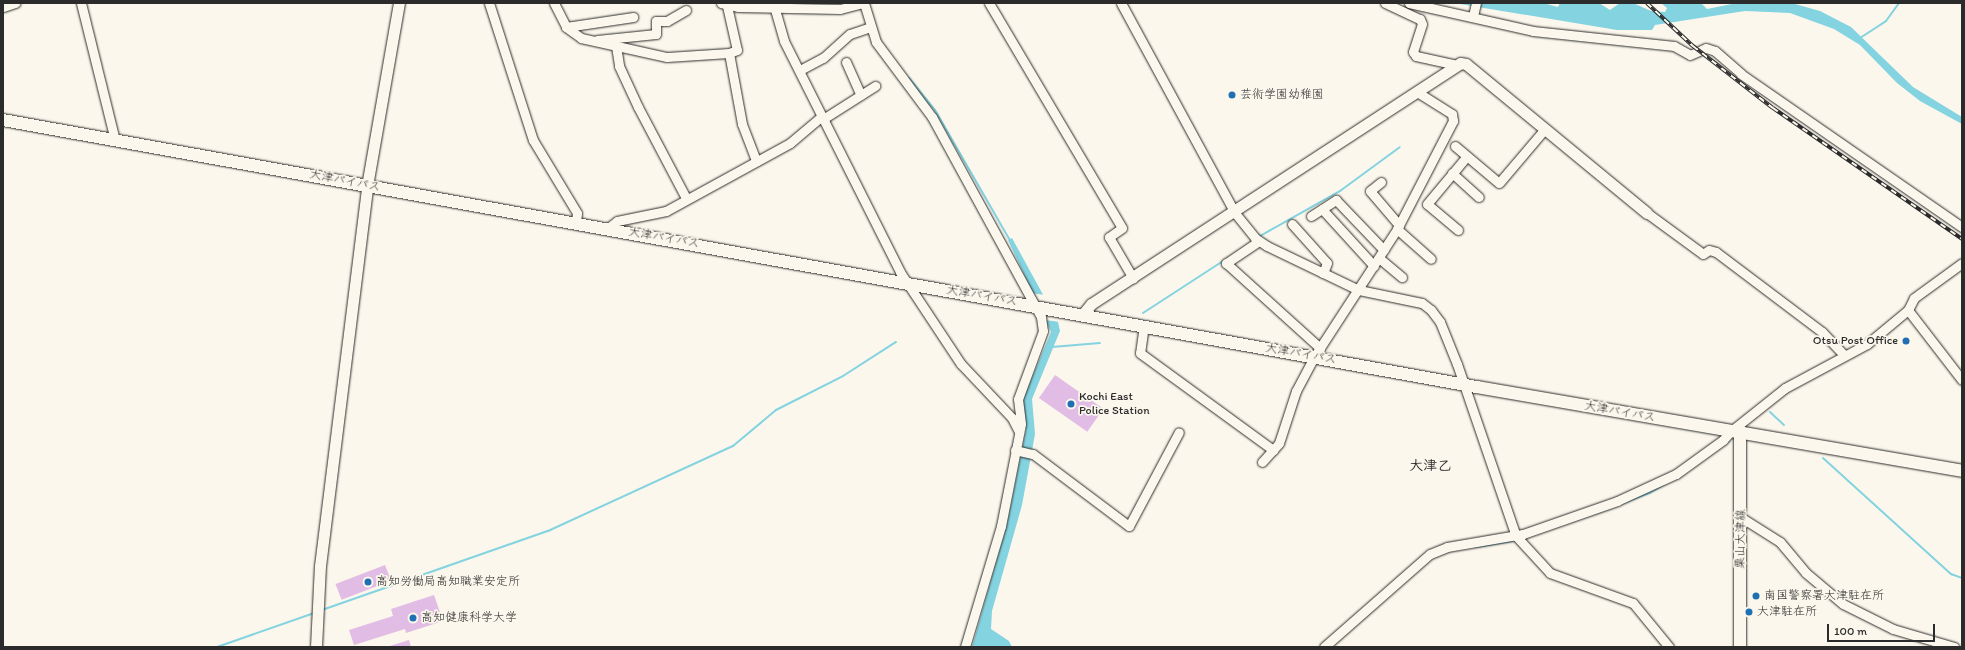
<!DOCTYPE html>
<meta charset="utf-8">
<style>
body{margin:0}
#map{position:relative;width:1965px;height:650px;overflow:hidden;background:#fbf7ec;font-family:Itim,"Klee One",sans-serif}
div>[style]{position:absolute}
.water>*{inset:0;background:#83d3e0}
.pier>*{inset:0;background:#fbf7ec}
.stream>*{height:2px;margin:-1px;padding:0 1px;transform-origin:1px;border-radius:1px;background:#83d3e0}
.building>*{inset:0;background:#e1bce5;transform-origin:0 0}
.roads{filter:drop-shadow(0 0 1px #2b2b2b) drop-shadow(0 0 1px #2b2b2b)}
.minor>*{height:9px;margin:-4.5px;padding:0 4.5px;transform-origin:4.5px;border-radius:4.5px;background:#fbf7ec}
.tertiary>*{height:11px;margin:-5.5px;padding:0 5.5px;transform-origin:5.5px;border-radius:5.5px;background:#fbf7ec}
.secondary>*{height:12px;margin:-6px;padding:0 6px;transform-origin:6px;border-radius:6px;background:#fbf7ec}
.rail>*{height:3.5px;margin-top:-1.75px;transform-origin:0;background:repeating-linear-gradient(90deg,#fbf7ec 0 6px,#2b2b2b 0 12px);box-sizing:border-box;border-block:1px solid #2b2b2b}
.dots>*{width:11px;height:11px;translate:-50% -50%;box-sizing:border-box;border:2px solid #fbf7ec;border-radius:50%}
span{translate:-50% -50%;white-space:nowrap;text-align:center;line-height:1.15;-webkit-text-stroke:3.5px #fbf7ec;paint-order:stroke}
.poi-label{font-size:12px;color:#2b2b2b}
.left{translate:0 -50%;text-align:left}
.right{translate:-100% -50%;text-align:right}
.street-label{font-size:12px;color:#2b2b2b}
.quarter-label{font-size:14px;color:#2b2b2b;font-weight:700}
.frame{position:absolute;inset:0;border:4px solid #2b2b2b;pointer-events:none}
.scale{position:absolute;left:1827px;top:624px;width:108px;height:18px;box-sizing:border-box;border:2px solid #2b2b2b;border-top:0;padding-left:5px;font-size:12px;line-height:14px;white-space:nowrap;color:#2b2b2b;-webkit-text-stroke:3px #fbf7ec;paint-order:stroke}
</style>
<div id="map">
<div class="water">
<i style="clip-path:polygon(1454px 3px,1543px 3px,1558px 7px,1560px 3px,1599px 3px,1610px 10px,1620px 3px,1633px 3px,1651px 11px,1665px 12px,1667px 8px,1661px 3px,1701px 3px,1707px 9px,1737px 3px,1795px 4px,1820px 11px,1851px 27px,1913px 87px,1962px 117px,1962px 124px,1920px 101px,1897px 83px,1860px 45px,1834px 29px,1790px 13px,1745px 11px,1655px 25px,1652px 30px,1617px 30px)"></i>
<i style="clip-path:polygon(1012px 238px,1058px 322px,1060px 331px,1032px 399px,1035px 434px,1022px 505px,992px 611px,991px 629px,1009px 641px,1012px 647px,972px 647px,1007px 524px,1026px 430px,1022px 405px,1026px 392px,1051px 332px,1008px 240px)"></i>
</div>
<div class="pier">
<i style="clip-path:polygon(1031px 293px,1045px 295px,1060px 322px,1045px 320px)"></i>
</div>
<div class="stream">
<i style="left:1860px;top:38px;width:31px;rotate:-33deg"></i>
<i style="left:1886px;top:21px;width:22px;rotate:-54deg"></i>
<i style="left:909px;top:78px;width:41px;rotate:50.9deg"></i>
<i style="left:935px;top:110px;width:152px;rotate:60.1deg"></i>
<i style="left:1260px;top:236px;width:92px;rotate:-29.4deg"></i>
<i style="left:1340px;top:191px;width:74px;rotate:-36.3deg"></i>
<i style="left:1143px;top:313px;width:95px;rotate:-33deg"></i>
<i style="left:1052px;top:347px;width:48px;rotate:-4.8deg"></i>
<i style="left:1770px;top:412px;width:19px;rotate:43deg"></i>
<i style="left:1720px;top:447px;width:11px;rotate:-34deg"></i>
<i style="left:1823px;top:458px;width:173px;rotate:42.2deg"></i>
<i style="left:1951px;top:574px;width:12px;rotate:20deg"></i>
<i style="left:1594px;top:514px;width:60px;rotate:-20.6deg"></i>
<i style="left:1650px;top:493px;width:17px;rotate:-31deg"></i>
<i style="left:1476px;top:547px;width:36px;rotate:-9deg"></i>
<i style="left:322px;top:610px;width:239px;rotate:-19.3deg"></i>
<i style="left:548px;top:531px;width:204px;rotate:-24.7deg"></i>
<i style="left:733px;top:446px;width:56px;rotate:-39.9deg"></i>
<i style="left:776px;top:410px;width:75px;rotate:-26.9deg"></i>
<i style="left:843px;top:376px;width:63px;rotate:-32.7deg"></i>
<i style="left:217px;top:647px;width:103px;rotate:-19.3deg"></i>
</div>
<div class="building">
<i style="left:1055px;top:375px;width:59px;height:28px;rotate:35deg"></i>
<i style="left:385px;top:565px;width:17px;height:53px;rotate:69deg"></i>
<i style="clip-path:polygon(434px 595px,443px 621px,406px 633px,405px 629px,354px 645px,349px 630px,393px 616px,391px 609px)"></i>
<i style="clip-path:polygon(409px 640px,411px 647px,390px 647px,390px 646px)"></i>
</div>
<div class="roads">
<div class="minor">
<i style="left:81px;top:3px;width:141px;rotate:76.1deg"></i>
<i style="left:489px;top:3px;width:144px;rotate:72.2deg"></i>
<i style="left:533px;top:140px;width:85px;rotate:58.9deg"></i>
<i style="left:577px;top:213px;width:10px;rotate:96deg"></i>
<i style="left:554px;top:3px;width:27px;rotate:63deg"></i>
<i style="left:566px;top:27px;width:19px;rotate:36deg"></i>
<i style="left:581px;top:38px;width:88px;rotate:12.5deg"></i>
<i style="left:667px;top:57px;width:62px;rotate:-3.7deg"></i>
<i style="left:729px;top:53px;width:72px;rotate:79.6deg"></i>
<i style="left:742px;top:124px;width:40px;rotate:69deg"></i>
<i style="left:721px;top:3px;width:17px;rotate:13deg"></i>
<i style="left:738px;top:7px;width:102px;rotate:1.1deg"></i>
<i style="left:840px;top:9px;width:23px;rotate:-15deg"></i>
<i style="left:864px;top:3px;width:41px;rotate:72.9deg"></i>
<i style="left:876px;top:42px;width:94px;rotate:53.3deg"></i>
<i style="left:932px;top:117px;width:228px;rotate:61.4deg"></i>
<i style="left:1041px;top:317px;width:14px;rotate:82deg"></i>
<i style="left:1043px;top:331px;width:72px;rotate:110.2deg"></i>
<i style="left:1018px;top:399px;width:25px;rotate:83deg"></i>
<i style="left:1021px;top:424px;width:104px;rotate:101.1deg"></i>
<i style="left:1001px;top:526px;width:126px;rotate:106.6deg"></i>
<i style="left:989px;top:3px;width:261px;rotate:59.4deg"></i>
<i style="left:1122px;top:228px;width:16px;rotate:145deg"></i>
<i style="left:1109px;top:237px;width:48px;rotate:59.7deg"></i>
<i style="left:1121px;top:3px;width:239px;rotate:61.5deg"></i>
<i style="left:1235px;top:213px;width:32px;rotate:51deg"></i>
<i style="left:1255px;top:238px;width:14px;rotate:34deg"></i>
<i style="left:1267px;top:246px;width:102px;rotate:25.6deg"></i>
<i style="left:1359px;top:290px;width:64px;rotate:11.7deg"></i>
<i style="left:1422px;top:303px;width:11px;rotate:38deg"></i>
<i style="left:1431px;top:310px;width:15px;rotate:53deg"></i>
<i style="left:1440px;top:322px;width:45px;rotate:68deg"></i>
<i style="left:1457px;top:364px;width:182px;rotate:71.1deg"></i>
<i style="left:1516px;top:536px;width:50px;rotate:47.4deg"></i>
<i style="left:1550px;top:573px;width:88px;rotate:19.9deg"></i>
<i style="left:1633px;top:603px;width:57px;rotate:50.7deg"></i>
<i style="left:1385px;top:3px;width:38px;rotate:25deg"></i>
<i style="left:1420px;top:19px;width:5px;rotate:68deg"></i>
<i style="left:1422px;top:24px;width:29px;rotate:108deg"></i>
<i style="left:1413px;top:52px;width:5px;rotate:53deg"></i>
<i style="left:1416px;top:56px;width:42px;rotate:12.4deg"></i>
<i style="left:1409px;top:3px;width:127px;rotate:12.7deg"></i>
<i style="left:1533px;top:31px;width:142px;rotate:6.1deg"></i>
<i style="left:1674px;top:46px;width:18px;rotate:29deg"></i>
<i style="left:1690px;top:55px;width:17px;rotate:-24deg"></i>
<i style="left:1706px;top:48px;width:9px;rotate:18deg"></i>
<i style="left:1715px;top:51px;width:35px;rotate:41deg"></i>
<i style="left:1741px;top:74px;width:269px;rotate:34.7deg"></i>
<i style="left:727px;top:6px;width:45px;rotate:77.2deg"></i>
<i style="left:737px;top:50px;width:9px;rotate:159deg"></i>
<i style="left:774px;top:6px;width:36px;rotate:74deg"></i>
<i style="left:784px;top:41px;width:258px;rotate:63.3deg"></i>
<i style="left:900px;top:272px;width:110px;rotate:56.5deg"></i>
<i style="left:961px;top:364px;width:74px;rotate:46.6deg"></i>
<i style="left:1012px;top:418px;width:16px;rotate:63deg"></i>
<i style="left:3px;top:7px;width:13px;rotate:-18deg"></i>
<i style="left:1473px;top:16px;width:13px;rotate:-77deg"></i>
<i style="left:566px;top:27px;width:68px;rotate:-8.5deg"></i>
<i style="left:597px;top:40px;width:59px;rotate:-5.8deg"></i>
<i style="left:656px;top:34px;width:13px;rotate:-90deg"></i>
<i style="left:656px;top:21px;width:11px"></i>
<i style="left:667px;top:21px;width:22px;rotate:-30deg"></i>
<i style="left:616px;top:46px;width:20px;rotate:81deg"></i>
<i style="left:619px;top:66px;width:45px;rotate:65.1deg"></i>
<i style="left:638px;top:107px;width:103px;rotate:62.2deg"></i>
<i style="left:846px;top:62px;width:36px;rotate:66deg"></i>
<i style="left:800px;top:70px;width:26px;rotate:-28deg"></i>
<i style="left:823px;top:58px;width:36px;rotate:-42deg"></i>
<i style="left:850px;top:34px;width:21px;rotate:-19deg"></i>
<i style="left:823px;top:119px;width:62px;rotate:-32.4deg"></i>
<i style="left:1455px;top:146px;width:57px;rotate:40.1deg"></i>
<i style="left:1499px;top:183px;width:70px;rotate:-49.7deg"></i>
<i style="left:1452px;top:173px;width:36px;rotate:42deg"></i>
<i style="left:1381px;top:182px;width:14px;rotate:141deg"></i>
<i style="left:1370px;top:191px;width:45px;rotate:49.5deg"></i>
<i style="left:1322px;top:209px;width:77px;rotate:47.6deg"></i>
<i style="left:1647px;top:213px;width:69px;rotate:36.2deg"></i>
<i style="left:1703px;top:254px;width:7px;rotate:-34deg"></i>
<i style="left:1709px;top:250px;width:7px;rotate:16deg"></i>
<i style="left:1716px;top:252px;width:133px;rotate:37deg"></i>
<i style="left:1822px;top:332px;width:32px;rotate:46deg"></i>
<i style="left:1311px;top:216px;width:30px;rotate:-33deg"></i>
<i style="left:1336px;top:200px;width:69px;rotate:46.2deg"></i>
<i style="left:1292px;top:224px;width:52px;rotate:48.1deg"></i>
<i style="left:1327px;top:263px;width:11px;rotate:112deg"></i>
<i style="left:608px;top:228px;width:11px;rotate:-38deg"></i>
<i style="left:617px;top:221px;width:50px;rotate:-11.5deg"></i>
<i style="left:666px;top:211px;width:141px;rotate:-28.7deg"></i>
<i style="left:790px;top:143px;width:42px;rotate:-40.2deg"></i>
<i style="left:1397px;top:229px;width:45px;rotate:41.4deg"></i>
<i style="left:1458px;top:230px;width:40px;rotate:-140deg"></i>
<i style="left:1427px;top:204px;width:62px;rotate:-50.2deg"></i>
<i style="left:1259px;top:241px;width:40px;rotate:146deg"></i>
<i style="left:1226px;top:263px;width:127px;rotate:42.1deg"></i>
<i style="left:1379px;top:258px;width:30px;rotate:40deg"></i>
<i style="left:1908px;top:310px;width:88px;rotate:52.4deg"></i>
<i style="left:1144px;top:325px;width:28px;rotate:98deg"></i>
<i style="left:1140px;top:353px;width:165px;rotate:36.1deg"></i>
<i style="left:1015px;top:450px;width:18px;rotate:13deg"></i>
<i style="left:1033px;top:454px;width:120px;rotate:36.9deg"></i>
<i style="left:1129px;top:526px;width:106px;rotate:-62deg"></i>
<i style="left:1262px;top:462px;width:25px;rotate:-48deg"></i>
<i style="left:1279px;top:443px;width:55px;rotate:-71.9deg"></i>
<i style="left:1296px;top:391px;width:38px;rotate:-62deg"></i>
<i style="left:1314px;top:357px;width:153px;rotate:-57deg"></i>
<i style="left:1397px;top:229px;width:122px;rotate:-62.6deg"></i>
<i style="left:1453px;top:121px;width:7px;rotate:-98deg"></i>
<i style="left:1452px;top:114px;width:41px;rotate:-147.8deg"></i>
<i style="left:1742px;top:518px;width:45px;rotate:32.3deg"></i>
<i style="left:1780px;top:542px;width:40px;rotate:50deg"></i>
<i style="left:1806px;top:573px;width:48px;rotate:40deg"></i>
<i style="left:1843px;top:604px;width:56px;rotate:26.6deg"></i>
<i style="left:1893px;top:629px;width:64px;rotate:16.4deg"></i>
<i style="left:1324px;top:647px;width:141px;rotate:-41.3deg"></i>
<i style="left:1430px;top:554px;width:18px;rotate:-22deg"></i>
<i style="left:1447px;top:547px;width:77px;rotate:-9.7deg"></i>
<i style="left:1523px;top:534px;width:100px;rotate:-19.3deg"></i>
<i style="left:1617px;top:501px;width:65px;rotate:-24.6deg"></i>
<i style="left:1676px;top:474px;width:58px;rotate:-35.9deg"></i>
<i style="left:1723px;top:440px;width:12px;rotate:-48deg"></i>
<i style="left:1731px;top:431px;width:69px;rotate:-38.5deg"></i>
<i style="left:1785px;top:388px;width:93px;rotate:-28.2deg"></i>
<i style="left:1867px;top:344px;width:53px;rotate:-39.7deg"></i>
<i style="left:1908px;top:310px;width:13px;rotate:-63deg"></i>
<i style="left:1914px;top:298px;width:59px;rotate:-36.1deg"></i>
</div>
<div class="tertiary">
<i style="left:1083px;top:314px;width:13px;rotate:-51deg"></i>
<i style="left:1091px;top:304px;width:441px;rotate:-33.1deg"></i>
<i style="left:1460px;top:63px;width:6px;rotate:9deg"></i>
<i style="left:1466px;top:64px;width:234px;rotate:39.5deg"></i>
<i style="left:316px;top:647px;width:81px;rotate:-87.2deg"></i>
<i style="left:320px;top:566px;width:383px;rotate:-82.9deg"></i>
<i style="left:367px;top:186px;width:186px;rotate:-80.1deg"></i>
</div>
<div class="secondary">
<i style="left:3px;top:120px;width:1498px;rotate:10.27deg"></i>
<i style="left:1477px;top:387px;width:492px;rotate:9.8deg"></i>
<i style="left:1740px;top:647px;width:216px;rotate:-90deg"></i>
</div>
</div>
<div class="rail">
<i style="left:1647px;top:3px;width:63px;rotate:43.1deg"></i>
<i style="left:1693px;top:46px;width:101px;rotate:37.8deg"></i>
<i style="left:1773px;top:108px;width:230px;rotate:34.7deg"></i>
</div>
<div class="dots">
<i style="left:1232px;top:95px;background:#1f6fb2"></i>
<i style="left:1906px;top:341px;background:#1f6fb2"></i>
<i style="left:1071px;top:404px;background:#1f6fb2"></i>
<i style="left:368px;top:582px;background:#1f6fb2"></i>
<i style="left:1756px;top:596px;background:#1f6fb2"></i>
<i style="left:1749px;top:612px;background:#1f6fb2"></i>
<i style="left:413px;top:618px;background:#1f6fb2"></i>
</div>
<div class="poi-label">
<span class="left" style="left:1240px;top:95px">芸術学園幼稚園</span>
<span class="right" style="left:1898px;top:341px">Otsu Post Office</span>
<span class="left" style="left:1079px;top:404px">Kochi East<br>Police Station</span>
<span class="left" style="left:376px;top:582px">高知労働局高知職業安定所</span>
<span class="left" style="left:1764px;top:596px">南国警察署大津駐在所</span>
<span class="left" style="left:1757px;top:612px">大津駐在所</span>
<span class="left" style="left:421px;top:618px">高知健康科学大学</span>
</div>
<div class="street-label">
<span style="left:345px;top:181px;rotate:11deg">大津バイパス</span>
<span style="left:664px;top:238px;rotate:10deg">大津バイパス</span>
<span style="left:982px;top:296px;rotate:10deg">大津バイパス</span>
<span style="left:1301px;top:354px;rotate:10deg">大津バイパス</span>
<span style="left:1620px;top:412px;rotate:10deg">大津バイパス</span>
<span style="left:1741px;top:539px;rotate:-89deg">栗山大津線</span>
</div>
<div class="quarter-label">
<span style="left:1430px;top:466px">大津乙</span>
</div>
<div class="frame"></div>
<div class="scale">100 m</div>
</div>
